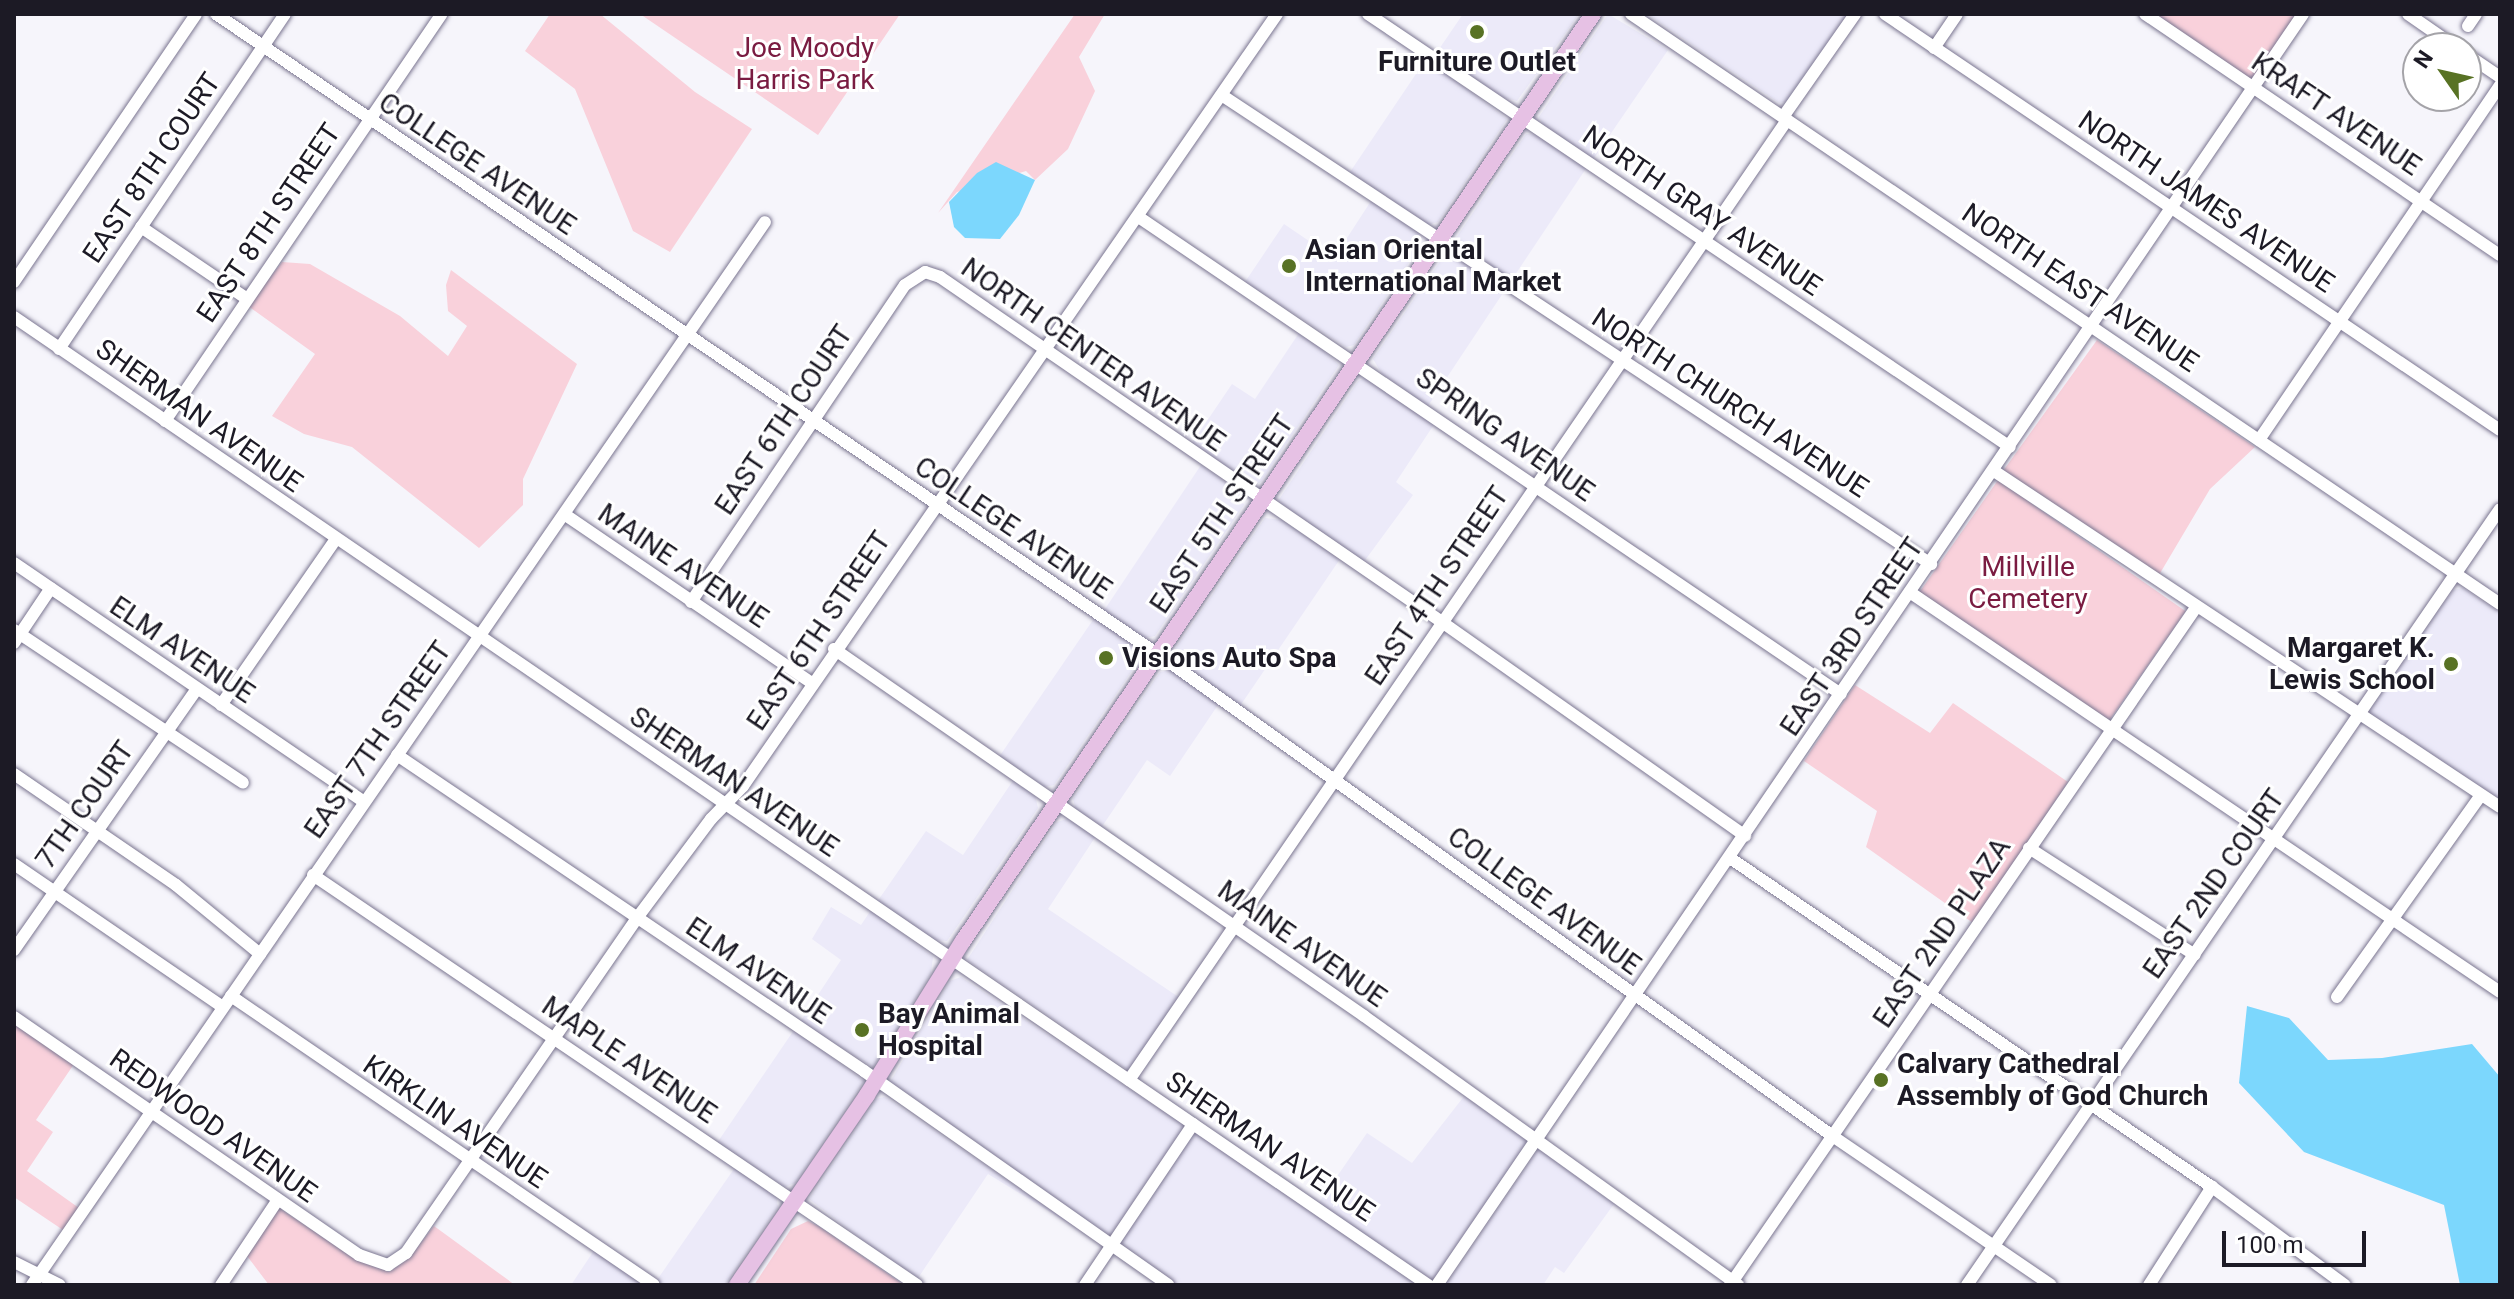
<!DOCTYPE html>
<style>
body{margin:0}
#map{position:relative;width:2514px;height:1299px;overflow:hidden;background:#f6f5fb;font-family:Roboto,sans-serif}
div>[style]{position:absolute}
.built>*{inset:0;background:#eceaf9}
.green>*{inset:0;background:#f9d1db;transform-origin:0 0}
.water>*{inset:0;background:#7cd7fd}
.roads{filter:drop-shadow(0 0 2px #7a7590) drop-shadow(0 0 2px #7a7590)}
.minor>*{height:12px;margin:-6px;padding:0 6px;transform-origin:6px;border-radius:6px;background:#fff}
.major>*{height:16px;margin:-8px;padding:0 8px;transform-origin:8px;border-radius:8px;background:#e6c1e4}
.dots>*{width:22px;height:22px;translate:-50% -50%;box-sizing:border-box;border:4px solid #fff;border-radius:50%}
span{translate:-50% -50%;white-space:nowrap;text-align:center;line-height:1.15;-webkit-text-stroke:6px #fff;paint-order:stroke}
.park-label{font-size:28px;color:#7a1b41}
.poi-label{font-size:28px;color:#1c1a25;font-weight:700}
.left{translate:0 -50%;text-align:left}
.right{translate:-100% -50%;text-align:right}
.street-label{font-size:28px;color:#1c1a25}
.frame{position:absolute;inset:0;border:16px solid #1c1a25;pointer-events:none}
.north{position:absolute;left:2402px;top:32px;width:80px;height:80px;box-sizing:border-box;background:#fff;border:2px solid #a4a3a8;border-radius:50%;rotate:304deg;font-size:22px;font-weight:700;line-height:32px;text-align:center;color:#1c1a25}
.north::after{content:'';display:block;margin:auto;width:28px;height:36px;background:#587224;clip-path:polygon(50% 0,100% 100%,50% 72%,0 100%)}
.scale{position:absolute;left:2222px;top:1231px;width:144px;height:36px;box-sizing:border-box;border:4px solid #1c1a25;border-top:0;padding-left:10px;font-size:24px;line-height:28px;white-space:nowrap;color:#1c1a25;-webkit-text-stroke:6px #fff;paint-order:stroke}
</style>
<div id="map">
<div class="built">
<i style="clip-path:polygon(1463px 14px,1579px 14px,1517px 101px,1498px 96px,1435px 55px)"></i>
<i style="clip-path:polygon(1608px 14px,1668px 50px,1592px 161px,1544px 127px,1539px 117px)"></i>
<i style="clip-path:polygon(1647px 14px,1849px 14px,1789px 101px,1779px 103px)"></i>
<i style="clip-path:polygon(1426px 59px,1507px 119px,1438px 222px,1428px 225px,1348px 175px)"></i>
<i style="clip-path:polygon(1526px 134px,1537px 135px,1587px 167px,1511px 281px,1456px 238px)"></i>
<i style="clip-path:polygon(1371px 201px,1419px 233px,1422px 243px,1354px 345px,1346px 347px,1245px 282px,1284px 224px,1334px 258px)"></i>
<i style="clip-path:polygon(1443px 257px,1458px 258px,1505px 290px,1428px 406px,1382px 374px,1373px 359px)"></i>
<i style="clip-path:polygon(1301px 330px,1339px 365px,1261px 482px,1252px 486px,1190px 446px,1232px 384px,1255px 399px)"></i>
<i style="clip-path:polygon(1366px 378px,1435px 423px,1396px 482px,1413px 495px,1363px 563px,1278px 501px,1358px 381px)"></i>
<i style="clip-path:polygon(1201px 465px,1238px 491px,1244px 505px,1155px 636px,1144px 638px,1103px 612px)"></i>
<i style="clip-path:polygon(1265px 518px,1282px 520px,1340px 559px,1240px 706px,1188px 669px,1175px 649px)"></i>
<i style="clip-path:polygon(2463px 588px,2500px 613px,2500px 803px,2366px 715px,2453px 590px)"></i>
<i style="clip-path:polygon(1095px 617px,1138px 649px,1140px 659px,1054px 785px,1044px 787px,999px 757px)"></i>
<i style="clip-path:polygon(1171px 670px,1220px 702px,1170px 776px,1147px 760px,1101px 828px,1076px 810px,1073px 799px,1160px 672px)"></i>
<i style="clip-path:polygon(1014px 779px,1035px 795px,1038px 808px,947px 941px,933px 940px,877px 902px,926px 831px,963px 855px)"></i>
<i style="clip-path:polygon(1069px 818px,1096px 836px,1048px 909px,1180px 998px,1128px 1070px,967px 960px,1057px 822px)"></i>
<i style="clip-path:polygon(831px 907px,861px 925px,871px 910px,933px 957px,931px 973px,873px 1067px,800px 1022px,841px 960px,812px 939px)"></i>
<i style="clip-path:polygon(961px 977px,1185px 1126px,1109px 1238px,890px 1082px,950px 981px)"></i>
<i style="clip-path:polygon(794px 1030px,864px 1081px,795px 1183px,785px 1187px,717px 1143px)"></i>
<i style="clip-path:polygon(1465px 1095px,1530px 1142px,1433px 1283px,1318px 1204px,1367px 1133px,1412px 1163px)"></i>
<i style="clip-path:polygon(884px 1097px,887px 1098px,1080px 1230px,988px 1174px,918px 1278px,873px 1248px,809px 1199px,876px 1099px)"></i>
<i style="clip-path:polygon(1195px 1132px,1419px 1285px,1177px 1285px,1119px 1245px)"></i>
<i style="clip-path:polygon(1539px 1148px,1614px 1204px,1564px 1273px,1555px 1267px,1543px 1285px,1446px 1285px)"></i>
<i style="clip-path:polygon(736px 1166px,776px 1195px,778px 1207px,725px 1285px,664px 1285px,657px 1280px)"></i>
<i style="clip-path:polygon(595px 1249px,647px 1285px,571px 1285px)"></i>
</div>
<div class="green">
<i style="clip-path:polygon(550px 14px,600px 14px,695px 92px,752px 129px,670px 252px,633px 231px,575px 89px,525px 51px)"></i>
<i style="clip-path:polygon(640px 14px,900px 14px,818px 135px)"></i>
<i style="clip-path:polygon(1075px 14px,1105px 14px,1079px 57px,1095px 91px,1068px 149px,1035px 180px,1026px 171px,957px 192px,938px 213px)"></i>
<i style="clip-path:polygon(2154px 14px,2297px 14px,2252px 80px)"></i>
<i style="clip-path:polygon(282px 262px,310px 264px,400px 316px,448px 356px,467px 326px,448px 311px,446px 285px,451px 270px,577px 364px,523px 479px,523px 505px,479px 548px,352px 447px,304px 434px,272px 416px,315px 354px,248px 306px)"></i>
<i style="clip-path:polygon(2097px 340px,2255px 447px,2210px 489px,2159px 575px,2003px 471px)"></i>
<i style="left:1998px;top:480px;width:229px;height:138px;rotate:35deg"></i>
<i style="clip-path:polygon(1855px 685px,1930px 733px,1953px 703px,2068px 782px,1973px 923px,1866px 847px,1877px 811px,1804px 761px)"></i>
<i style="clip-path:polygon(14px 1023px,74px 1064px,36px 1120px,53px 1132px,27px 1171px,79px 1208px,63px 1230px,14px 1197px)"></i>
<i style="clip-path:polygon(279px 1208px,356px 1259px,389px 1272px,409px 1258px,434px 1226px,515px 1285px,269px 1285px,247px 1256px)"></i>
<i style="clip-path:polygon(808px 1221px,820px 1227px,904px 1285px,754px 1285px,791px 1229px)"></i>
</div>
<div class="water">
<i style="clip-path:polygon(996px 162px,1035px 180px,1019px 215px,1000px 239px,965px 238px,954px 227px,949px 202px,977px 173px)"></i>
<i style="clip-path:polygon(2247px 1006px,2289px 1018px,2328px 1060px,2382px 1058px,2472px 1044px,2500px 1077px,2500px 1285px,2460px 1285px,2444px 1205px,2304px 1152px,2239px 1083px)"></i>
</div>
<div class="roads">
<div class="minor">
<i style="left:216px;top:14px;width:1156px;rotate:34.21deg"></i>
<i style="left:1172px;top:664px;width:810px;rotate:35.55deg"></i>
<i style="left:1831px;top:1135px;width:266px;rotate:34.3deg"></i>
<i style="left:1368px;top:14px;width:774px;rotate:34deg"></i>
<i style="left:1631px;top:14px;width:1050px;rotate:34.17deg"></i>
<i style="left:1885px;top:14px;width:742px;rotate:34.08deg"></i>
<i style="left:2145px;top:14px;width:429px;rotate:34.2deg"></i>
<i style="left:2408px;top:14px;width:60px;rotate:34.8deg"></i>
<i style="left:2468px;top:26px;width:14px;rotate:-56deg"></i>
<i style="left:1934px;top:48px;width:41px;rotate:-55.9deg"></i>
<i style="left:2466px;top:54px;width:41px;rotate:34.1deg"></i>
<i style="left:1223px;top:96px;width:849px;rotate:33.47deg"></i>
<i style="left:1783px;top:117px;width:126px;rotate:-55deg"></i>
<i style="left:1140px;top:218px;width:847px;rotate:34.18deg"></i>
<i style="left:141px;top:227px;width:127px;rotate:34.1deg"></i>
<i style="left:14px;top:282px;width:324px;rotate:-55.8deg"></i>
<i style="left:14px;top:317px;width:1714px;rotate:34.39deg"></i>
<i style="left:59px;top:349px;width:404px;rotate:-56deg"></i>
<i style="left:165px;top:421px;width:492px;rotate:-55.8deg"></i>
<i style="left:2259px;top:440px;width:429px;rotate:-55.8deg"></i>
<i style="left:1994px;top:471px;width:607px;rotate:33.59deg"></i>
<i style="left:567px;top:516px;width:297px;rotate:34.3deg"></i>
<i style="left:14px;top:563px;width:424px;rotate:34.3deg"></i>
<i style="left:1911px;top:593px;width:711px;rotate:34.11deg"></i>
<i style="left:691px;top:602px;width:382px;rotate:-56deg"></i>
<i style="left:905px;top:285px;width:24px;rotate:-33deg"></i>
<i style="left:925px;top:272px;width:16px;rotate:18deg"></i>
<i style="left:940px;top:277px;width:609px;rotate:34.5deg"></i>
<i style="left:1442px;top:622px;width:371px;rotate:35.2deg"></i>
<i style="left:14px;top:630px;width:275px;rotate:33.7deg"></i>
<i style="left:14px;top:643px;width:66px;rotate:-56.1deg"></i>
<i style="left:834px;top:649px;width:645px;rotate:34.7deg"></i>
<i style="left:1364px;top:1016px;width:461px;rotate:35.7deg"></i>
<i style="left:221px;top:705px;width:202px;rotate:-55.3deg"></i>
<i style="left:397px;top:755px;width:564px;rotate:34.08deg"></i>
<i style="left:864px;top:1071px;width:372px;rotate:35.1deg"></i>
<i style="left:14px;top:774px;width:196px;rotate:34.4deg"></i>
<i style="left:176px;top:885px;width:109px;rotate:39.4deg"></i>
<i style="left:2029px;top:848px;width:197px;rotate:32.8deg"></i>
<i style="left:1730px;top:858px;width:584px;rotate:34.32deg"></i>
<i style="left:2212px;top:1187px;width:165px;rotate:36.4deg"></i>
<i style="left:14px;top:864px;width:253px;rotate:34.4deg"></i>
<i style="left:313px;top:875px;width:730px;rotate:34.17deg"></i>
<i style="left:14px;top:950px;width:319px;rotate:-55deg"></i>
<i style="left:231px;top:996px;width:512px;rotate:34.34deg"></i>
<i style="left:2337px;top:997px;width:248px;rotate:-54.5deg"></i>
<i style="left:14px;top:1017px;width:419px;rotate:34.6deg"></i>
<i style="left:359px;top:1255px;width:31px;rotate:19deg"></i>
<i style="left:388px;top:1265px;width:22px;rotate:-34deg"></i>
<i style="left:406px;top:1253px;width:407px;rotate:-55.4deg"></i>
<i style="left:637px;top:918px;width:124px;rotate:-53.2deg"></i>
<i style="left:711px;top:819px;width:46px;rotate:-45.9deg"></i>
<i style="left:743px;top:786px;width:939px;rotate:-55.33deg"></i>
<i style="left:1129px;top:1080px;width:1164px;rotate:-55.57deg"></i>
<i style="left:14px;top:1262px;width:51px;rotate:26.6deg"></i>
<i style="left:32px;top:1285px;width:1291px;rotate:-55.41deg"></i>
<i style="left:221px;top:1285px;width:101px;rotate:-56.3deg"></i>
<i style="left:1085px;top:1285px;width:194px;rotate:-56.1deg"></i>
<i style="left:1437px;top:1285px;width:1538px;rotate:-55.73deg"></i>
<i style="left:1730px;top:1285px;width:820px;rotate:-55.48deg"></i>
<i style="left:1967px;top:1285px;width:941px;rotate:-55.52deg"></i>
<i style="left:2149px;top:1285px;width:117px;rotate:-57.3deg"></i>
</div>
<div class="major">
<i style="left:737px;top:1285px;width:230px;rotate:-55.6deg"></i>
<i style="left:867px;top:1095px;width:181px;rotate:-58.1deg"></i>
<i style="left:963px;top:941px;width:1121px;rotate:-55.8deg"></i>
</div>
</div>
<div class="dots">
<i style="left:1477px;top:32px;background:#587224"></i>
<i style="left:1289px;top:266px;background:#587224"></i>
<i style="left:1106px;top:658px;background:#587224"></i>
<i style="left:2451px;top:664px;background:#587224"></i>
<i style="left:862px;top:1030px;background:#587224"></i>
<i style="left:1881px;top:1080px;background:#587224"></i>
</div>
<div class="park-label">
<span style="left:805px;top:64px">Joe Moody<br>Harris Park</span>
<span style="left:2028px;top:583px">Millville<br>Cemetery</span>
</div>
<div class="poi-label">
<span style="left:1477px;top:62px">Furniture Outlet</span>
<span class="left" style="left:1305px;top:266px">Asian Oriental<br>International Market</span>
<span class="right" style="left:2435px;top:664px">Margaret K.<br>Lewis School</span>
<span class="left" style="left:1122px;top:658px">Visions Auto Spa</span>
<span class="left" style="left:878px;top:1030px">Bay Animal<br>Hospital</span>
<span class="left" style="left:1897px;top:1080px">Calvary Cathedral<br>Assembly of God Church</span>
</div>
<div class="street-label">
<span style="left:2336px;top:114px;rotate:34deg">KRAFT AVENUE</span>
<span style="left:477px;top:164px;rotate:34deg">COLLEGE AVENUE</span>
<span style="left:152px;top:168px;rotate:-56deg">EAST 8TH COURT</span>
<span style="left:2206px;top:202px;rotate:34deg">NORTH JAMES AVENUE</span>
<span style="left:1702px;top:211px;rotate:34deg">NORTH GRAY AVENUE</span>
<span style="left:269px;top:223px;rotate:-56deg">EAST 8TH STREET</span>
<span style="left:2080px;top:288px;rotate:34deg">NORTH EAST AVENUE</span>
<span style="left:1093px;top:355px;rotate:35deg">NORTH CENTER AVENUE</span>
<span style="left:1730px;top:403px;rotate:33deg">NORTH CHURCH AVENUE</span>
<span style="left:199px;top:416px;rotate:35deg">SHERMAN AVENUE</span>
<span style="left:784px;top:420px;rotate:-56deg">EAST 6TH COURT</span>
<span style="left:1505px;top:435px;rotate:35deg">SPRING AVENUE</span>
<span style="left:1222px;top:514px;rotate:-56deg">EAST 5TH STREET</span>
<span style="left:1013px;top:528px;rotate:34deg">COLLEGE AVENUE</span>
<span style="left:683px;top:566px;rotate:34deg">MAINE AVENUE</span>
<span style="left:1437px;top:586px;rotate:-56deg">EAST 4TH STREET</span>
<span style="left:819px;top:631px;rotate:-56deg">EAST 6TH STREET</span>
<span style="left:1852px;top:637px;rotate:-56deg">EAST 3RD STREET</span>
<span style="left:182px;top:650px;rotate:34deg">ELM AVENUE</span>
<span style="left:378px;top:740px;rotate:-55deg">EAST 7TH STREET</span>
<span style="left:734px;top:782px;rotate:34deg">SHERMAN AVENUE</span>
<span style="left:85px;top:805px;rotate:-55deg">7TH COURT</span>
<span style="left:2214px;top:884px;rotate:-55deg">EAST 2ND COURT</span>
<span style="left:1544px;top:901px;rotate:36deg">COLLEGE AVENUE</span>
<span style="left:1942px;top:933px;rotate:-56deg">EAST 2ND PLAZA</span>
<span style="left:1302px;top:944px;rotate:35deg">MAINE AVENUE</span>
<span style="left:758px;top:971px;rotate:34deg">ELM AVENUE</span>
<span style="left:629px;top:1060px;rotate:34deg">MAPLE AVENUE</span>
<span style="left:455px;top:1122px;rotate:34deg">KIRKLIN AVENUE</span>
<span style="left:213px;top:1126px;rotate:35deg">REDWOOD AVENUE</span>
<span style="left:1270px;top:1147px;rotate:34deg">SHERMAN AVENUE</span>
</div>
<div class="frame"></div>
<div class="north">N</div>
<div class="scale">100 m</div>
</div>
